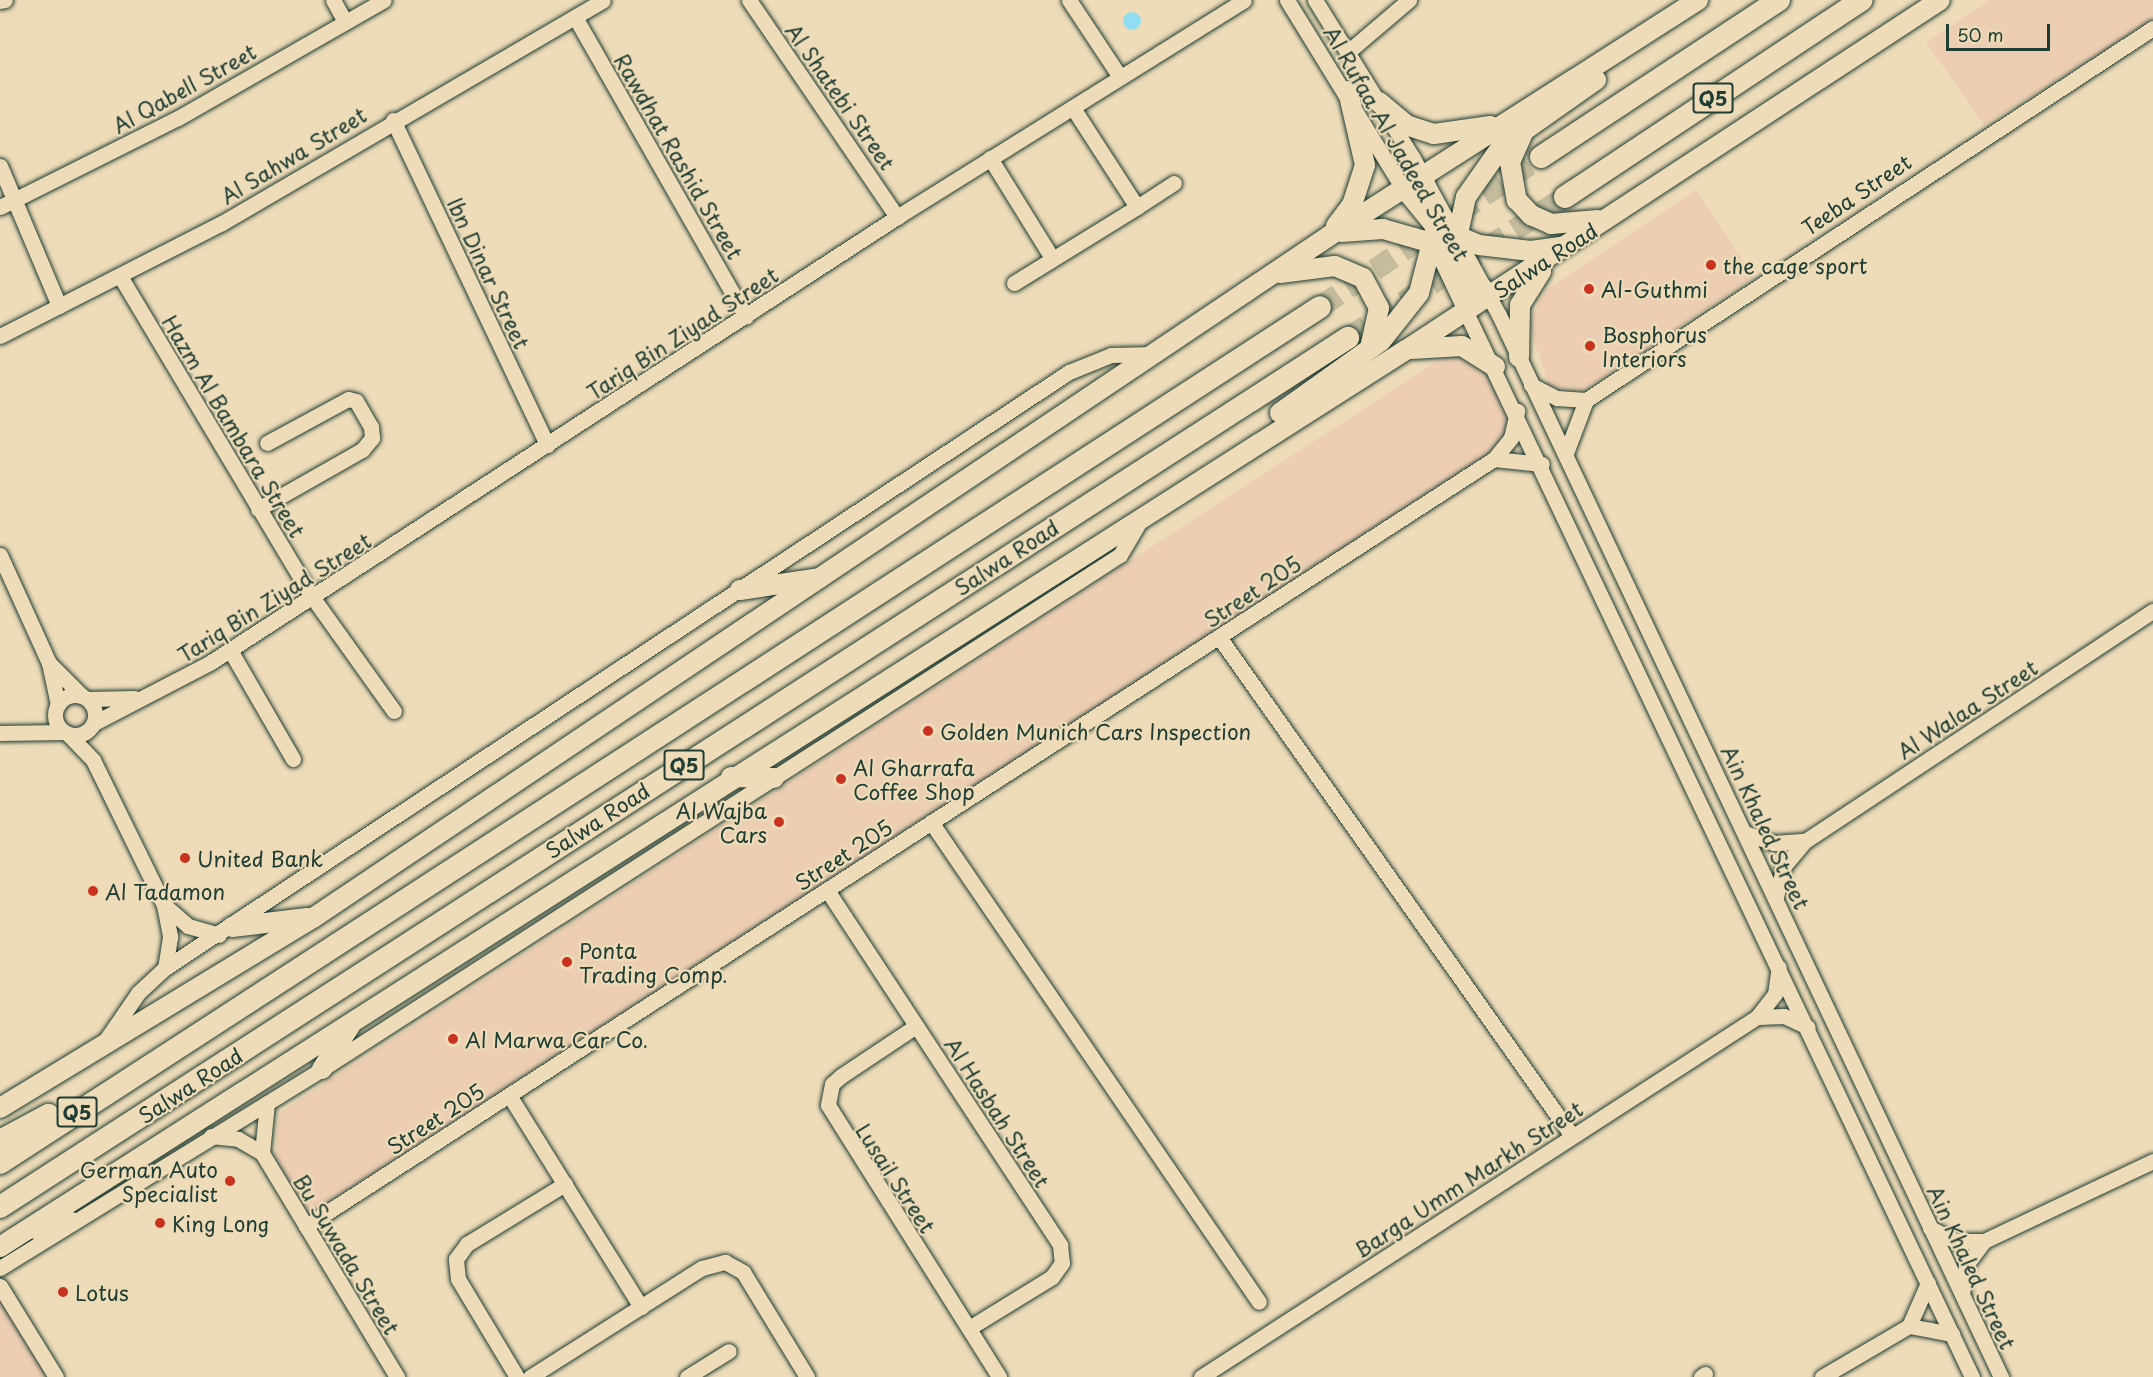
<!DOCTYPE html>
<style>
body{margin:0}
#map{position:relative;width:2153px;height:1377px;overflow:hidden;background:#eedcb9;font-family:"Playpen Sans",sans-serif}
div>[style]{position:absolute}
.built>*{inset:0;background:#ecceb2}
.water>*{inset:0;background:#91def1}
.round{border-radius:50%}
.highway-tunnel>*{height:22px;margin-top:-11px;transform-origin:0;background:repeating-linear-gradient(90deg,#c5bc9e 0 22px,transparent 0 33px)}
.roads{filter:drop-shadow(0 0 2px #1f3d34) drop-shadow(0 0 2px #1f3d34)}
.minor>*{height:15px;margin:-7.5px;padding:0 7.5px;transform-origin:7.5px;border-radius:7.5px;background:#eedcb9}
.minor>.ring{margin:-7.5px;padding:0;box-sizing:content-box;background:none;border:15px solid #eedcb9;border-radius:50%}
.major>*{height:20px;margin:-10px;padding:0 10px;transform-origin:10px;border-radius:10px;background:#eedcb9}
.highway>*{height:22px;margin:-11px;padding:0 11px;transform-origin:11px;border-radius:11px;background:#eedcb9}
.dots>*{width:16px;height:16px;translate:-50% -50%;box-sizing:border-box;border:3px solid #eedcb9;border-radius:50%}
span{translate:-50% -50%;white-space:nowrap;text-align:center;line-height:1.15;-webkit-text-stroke:4.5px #eedcb9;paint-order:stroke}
.shield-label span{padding:2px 4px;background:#eedcb9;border:2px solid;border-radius:4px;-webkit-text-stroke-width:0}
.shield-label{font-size:20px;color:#1f3d34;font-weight:700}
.street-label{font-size:21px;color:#1f3d34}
.poi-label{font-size:21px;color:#1f3d34}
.left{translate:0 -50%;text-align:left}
.right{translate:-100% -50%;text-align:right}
.scale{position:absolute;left:1946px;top:24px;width:104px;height:27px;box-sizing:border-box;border:3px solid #1f3d34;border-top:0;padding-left:8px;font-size:18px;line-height:21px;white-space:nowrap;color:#1f3d34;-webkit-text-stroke:4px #eedcb9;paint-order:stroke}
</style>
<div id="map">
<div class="built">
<i style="clip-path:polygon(1990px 0,2153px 0,2153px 20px,1984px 125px,1926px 42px)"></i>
<i style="clip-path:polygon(1696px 190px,1754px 277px,1582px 391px,1550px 387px,1528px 324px,1546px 290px)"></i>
<i style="clip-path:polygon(1453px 351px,1489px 369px,1508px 413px,1505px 434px,1492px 452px,308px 1215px,275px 1157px,279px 1113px)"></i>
<i style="clip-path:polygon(0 1293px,52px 1377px,0 1377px)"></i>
</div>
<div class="water">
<i class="round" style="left:1123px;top:12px;width:18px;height:18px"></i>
</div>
<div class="highway-tunnel">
<i style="left:1320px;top:307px;width:267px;rotate:-34.2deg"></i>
<i style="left:1348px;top:338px;width:259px;rotate:-33deg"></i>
</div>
<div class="roads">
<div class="minor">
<i style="left:333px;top:0;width:25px;rotate:61deg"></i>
<i style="left:749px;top:0;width:263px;rotate:55.7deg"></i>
<i style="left:1069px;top:0;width:92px;rotate:56.5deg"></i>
<i style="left:1287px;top:0;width:231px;rotate:58.4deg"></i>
<i style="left:1315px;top:0;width:186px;rotate:58.2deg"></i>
<i style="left:1413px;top:158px;width:179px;rotate:61.3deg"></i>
<i style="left:1499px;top:315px;width:1175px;rotate:64.7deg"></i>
<i style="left:0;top:1px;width:5px;rotate:-11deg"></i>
<i style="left:575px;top:17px;width:345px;rotate:60.3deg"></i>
<i style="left:1349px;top:51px;width:79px;rotate:-40.4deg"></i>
<i style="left:393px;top:120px;width:360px;rotate:64.6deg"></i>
<i style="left:990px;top:158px;width:118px;rotate:58.2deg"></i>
<i style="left:0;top:166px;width:152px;rotate:67.1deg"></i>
<i style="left:0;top:207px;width:199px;rotate:-26.6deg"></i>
<i style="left:178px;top:118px;width:237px;rotate:-29.8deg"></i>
<i style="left:1137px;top:207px;width:44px;rotate:-33deg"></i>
<i style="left:1435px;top:247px;width:1251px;rotate:64.58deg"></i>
<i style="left:120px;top:276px;width:375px;rotate:59.1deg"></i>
<i style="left:313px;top:598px;width:139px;rotate:54.4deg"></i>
<i style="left:1014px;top:283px;width:145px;rotate:-31.7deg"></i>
<i style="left:1137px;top:207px;width:118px;rotate:-122.9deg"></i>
<i style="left:0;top:336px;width:249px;rotate:-27deg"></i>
<i style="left:222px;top:223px;width:441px;rotate:-30.3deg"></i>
<i style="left:1531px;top:385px;width:29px;rotate:27deg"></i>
<i style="left:1557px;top:398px;width:29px;rotate:4deg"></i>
<i style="left:1566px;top:453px;width:57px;rotate:-69.3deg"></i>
<i style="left:1586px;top:400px;width:678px;rotate:-33.27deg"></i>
<i style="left:1494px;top:459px;width:48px;rotate:5.9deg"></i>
<i style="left:258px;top:509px;width:120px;rotate:-29.6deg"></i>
<i style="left:362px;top:450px;width:16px;rotate:-50deg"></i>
<i style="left:372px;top:438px;width:11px;rotate:-95deg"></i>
<i style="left:371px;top:427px;width:30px;rotate:-120deg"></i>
<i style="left:356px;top:401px;width:8px;rotate:-166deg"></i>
<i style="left:348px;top:399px;width:92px;rotate:151.5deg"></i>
<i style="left:0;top:555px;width:119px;rotate:65.6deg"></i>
<i style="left:49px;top:663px;width:43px;rotate:77.9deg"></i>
<i style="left:1219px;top:637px;width:611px;rotate:54.72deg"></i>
<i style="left:230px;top:650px;width:126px;rotate:60deg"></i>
<i style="left:49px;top:663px;width:47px;rotate:45deg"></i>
<i class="ring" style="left:55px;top:695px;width:25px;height:25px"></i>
<i style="left:89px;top:699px;width:45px;rotate:-1.3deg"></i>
<i style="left:94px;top:723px;width:132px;rotate:-27.5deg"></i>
<i style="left:211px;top:662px;width:818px;rotate:-32.97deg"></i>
<i style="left:897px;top:217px;width:409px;rotate:-32deg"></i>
<i style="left:0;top:733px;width:63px;rotate:-0.9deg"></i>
<i style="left:69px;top:735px;width:35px;rotate:46deg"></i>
<i style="left:93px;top:760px;width:161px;rotate:63.9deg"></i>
<i style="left:164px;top:905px;width:33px;rotate:79deg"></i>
<i style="left:170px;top:937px;width:31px;rotate:99deg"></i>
<i style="left:931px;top:822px;width:581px;rotate:55.65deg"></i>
<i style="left:1745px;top:833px;width:31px;rotate:19deg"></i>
<i style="left:1774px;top:843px;width:31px;rotate:-4deg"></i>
<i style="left:827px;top:890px;width:425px;rotate:56.7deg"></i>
<i style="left:1060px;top:1245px;width:18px;rotate:84deg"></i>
<i style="left:1062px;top:1263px;width:17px;rotate:126deg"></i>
<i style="left:1052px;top:1277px;width:97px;rotate:148.4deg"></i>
<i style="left:1776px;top:897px;width:32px;rotate:-76deg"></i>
<i style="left:1784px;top:866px;width:33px;rotate:-50deg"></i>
<i style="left:1805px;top:841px;width:417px;rotate:-33.5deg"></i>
<i style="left:164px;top:905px;width:32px;rotate:41deg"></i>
<i style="left:188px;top:926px;width:32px;rotate:16deg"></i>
<i style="left:1757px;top:1017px;width:27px;rotate:-2deg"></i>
<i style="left:1784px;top:1016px;width:26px;rotate:25deg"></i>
<i style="left:916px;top:1026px;width:90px;rotate:146.3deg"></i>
<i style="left:841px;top:1076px;width:12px;rotate:138deg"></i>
<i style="left:832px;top:1084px;width:21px;rotate:101deg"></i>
<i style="left:828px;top:1105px;width:321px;rotate:57.8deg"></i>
<i style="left:103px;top:1044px;width:62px;rotate:-55.5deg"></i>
<i style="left:138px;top:993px;width:37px;rotate:-43deg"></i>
<i style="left:165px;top:968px;width:1083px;rotate:-33.4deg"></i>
<i style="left:1069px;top:372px;width:45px;rotate:-22deg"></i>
<i style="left:1111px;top:355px;width:45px;rotate:-1.3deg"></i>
<i style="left:509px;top:1095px;width:250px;rotate:58.1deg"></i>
<i style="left:267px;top:1103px;width:50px;rotate:95.7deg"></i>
<i style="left:262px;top:1153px;width:262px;rotate:58.9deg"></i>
<i style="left:211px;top:1136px;width:27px;rotate:6deg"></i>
<i style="left:238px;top:1139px;width:28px;rotate:30deg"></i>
<i style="left:306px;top:1226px;width:1414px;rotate:-32.85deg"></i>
<i style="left:1494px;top:459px;width:27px;rotate:-51deg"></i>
<i style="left:1511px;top:438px;width:28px;rotate:-77deg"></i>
<i style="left:1930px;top:1228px;width:29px;rotate:27deg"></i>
<i style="left:1956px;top:1241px;width:28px"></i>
<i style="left:1984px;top:1241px;width:187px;rotate:-25.3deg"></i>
<i style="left:0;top:1268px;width:379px;rotate:-31.7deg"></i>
<i style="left:322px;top:1069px;width:949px;rotate:-32.79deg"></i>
<i style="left:1120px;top:555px;width:45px;rotate:-59.5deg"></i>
<i style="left:0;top:1286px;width:107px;rotate:58.4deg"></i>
<i style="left:1962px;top:1294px;width:29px;rotate:-82deg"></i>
<i style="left:1966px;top:1265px;width:30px;rotate:-53deg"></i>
<i style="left:1909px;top:1326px;width:44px;rotate:10.5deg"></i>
<i style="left:517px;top:1377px;width:114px;rotate:-121deg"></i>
<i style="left:458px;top:1279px;width:20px;rotate:-96deg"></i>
<i style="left:456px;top:1259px;width:19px;rotate:-54deg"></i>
<i style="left:467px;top:1244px;width:115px;rotate:-31.5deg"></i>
<i style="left:530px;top:1377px;width:204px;rotate:-32.4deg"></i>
<i style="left:702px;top:1268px;width:24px;rotate:-15deg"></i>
<i style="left:725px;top:1262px;width:21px;rotate:29deg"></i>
<i style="left:743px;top:1272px;width:123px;rotate:58.6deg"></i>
<i style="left:687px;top:1377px;width:49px;rotate:-31.8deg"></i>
<i style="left:1201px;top:1377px;width:662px;rotate:-32.92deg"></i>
<i style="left:1757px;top:1017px;width:29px;rotate:-52deg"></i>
<i style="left:1775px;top:994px;width:27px;rotate:-82deg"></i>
<i style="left:1701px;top:1377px;width:5px;rotate:-37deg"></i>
<i style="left:1822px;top:1377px;width:101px;rotate:-30.4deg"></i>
<i style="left:1909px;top:1326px;width:47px;rotate:-66.2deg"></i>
</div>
<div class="major">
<i style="left:1379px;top:102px;width:35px;rotate:40deg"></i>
<i style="left:1406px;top:125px;width:29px;rotate:18deg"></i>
<i style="left:1434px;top:134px;width:57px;rotate:-8.1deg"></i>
<i style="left:1523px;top:133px;width:32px;rotate:114deg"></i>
<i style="left:1510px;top:162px;width:39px;rotate:80deg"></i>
<i style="left:1517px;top:200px;width:21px;rotate:47deg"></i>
<i style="left:1531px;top:215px;width:22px;rotate:24deg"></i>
<i style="left:1551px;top:224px;width:47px;rotate:-4.9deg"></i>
<i style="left:1404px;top:188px;width:50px;rotate:50.6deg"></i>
<i style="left:1436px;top:227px;width:47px;rotate:22.7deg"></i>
<i style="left:1479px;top:245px;width:52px;rotate:6.6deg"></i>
<i style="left:1531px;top:251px;width:30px;rotate:-8deg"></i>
<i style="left:1336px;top:226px;width:26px;rotate:-53deg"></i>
<i style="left:1352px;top:205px;width:42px;rotate:-72deg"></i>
<i style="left:1365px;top:165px;width:76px;rotate:-102.9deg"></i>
<i style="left:1341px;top:232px;width:42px;rotate:-4.1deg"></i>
<i style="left:1383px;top:229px;width:44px;rotate:15.9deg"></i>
<i style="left:1425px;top:241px;width:41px;rotate:31deg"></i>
<i style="left:1460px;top:262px;width:45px;rotate:49.5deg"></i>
<i style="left:1280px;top:273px;width:55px;rotate:-7.3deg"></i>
<i style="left:1335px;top:266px;width:30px;rotate:23deg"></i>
<i style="left:1363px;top:278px;width:34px;rotate:62deg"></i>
<i style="left:1379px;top:308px;width:41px;rotate:102.7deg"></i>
<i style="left:1468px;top:310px;width:55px;rotate:-105.8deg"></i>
<i style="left:1453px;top:257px;width:61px;rotate:-77.8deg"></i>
<i style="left:1466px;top:197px;width:62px;rotate:-54.8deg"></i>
<i style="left:1502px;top:146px;width:115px;rotate:-35.1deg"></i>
<i style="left:1411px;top:349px;width:51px;rotate:-3.4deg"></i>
<i style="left:1462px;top:346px;width:39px;rotate:32deg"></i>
<i style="left:1519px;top:357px;width:52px;rotate:-88.9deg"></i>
<i style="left:1520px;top:305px;width:40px;rotate:-58deg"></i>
<i style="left:1280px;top:413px;width:124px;rotate:-35.5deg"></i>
<i style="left:1381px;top:341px;width:61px;rotate:-51.6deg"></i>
<i style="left:1419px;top:293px;width:68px;rotate:-75.6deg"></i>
<i style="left:1436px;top:227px;width:54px;rotate:-104deg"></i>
<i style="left:740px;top:590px;width:80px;rotate:-8.6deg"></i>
<i style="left:731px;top:777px;width:43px;rotate:1.3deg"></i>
<i style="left:232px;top:927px;width:76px;rotate:-6.8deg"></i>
<i style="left:322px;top:1069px;width:51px;rotate:-56.9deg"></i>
<i style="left:0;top:1108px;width:366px;rotate:-31.3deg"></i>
<i style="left:313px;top:918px;width:1224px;rotate:-33.87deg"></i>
<i style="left:1329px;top:236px;width:438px;rotate:-32.6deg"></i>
<i style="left:35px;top:1229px;width:37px;rotate:-11deg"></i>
<i style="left:0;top:1247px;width:1668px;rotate:-32.54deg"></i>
<i style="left:1406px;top:350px;width:638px;rotate:-33.24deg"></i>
</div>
<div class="highway">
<i style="left:1541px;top:157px;width:285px;rotate:-33.4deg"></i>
<i style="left:1565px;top:197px;width:356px;rotate:-33.6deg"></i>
<i style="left:0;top:1141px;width:55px;rotate:-28.4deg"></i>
<i style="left:0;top:1163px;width:1573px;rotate:-32.96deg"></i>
<i style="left:0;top:1207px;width:1604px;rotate:-32.81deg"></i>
</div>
</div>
<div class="dots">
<i style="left:1711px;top:265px;background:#c8321e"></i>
<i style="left:1589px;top:289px;background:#c8321e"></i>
<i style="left:1590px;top:346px;background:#c8321e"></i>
<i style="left:928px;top:731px;background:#c8321e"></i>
<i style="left:841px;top:779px;background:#c8321e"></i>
<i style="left:779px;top:822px;background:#c8321e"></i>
<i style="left:185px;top:858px;background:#c8321e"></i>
<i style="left:93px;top:891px;background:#c8321e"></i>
<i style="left:567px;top:962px;background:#c8321e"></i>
<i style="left:453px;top:1039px;background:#c8321e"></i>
<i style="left:230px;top:1181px;background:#c8321e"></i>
<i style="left:160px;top:1223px;background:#c8321e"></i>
<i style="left:63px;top:1292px;background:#c8321e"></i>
</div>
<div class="shield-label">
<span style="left:1713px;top:98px">Q5</span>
<span style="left:684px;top:765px">Q5</span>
<span style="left:77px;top:1112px">Q5</span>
</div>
<div class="street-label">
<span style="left:184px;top:88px;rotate:-29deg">Al Qabell Street</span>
<span style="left:841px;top:96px;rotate:55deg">Al Shatebi Street</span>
<span style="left:1397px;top:143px;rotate:60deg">Al Rufaa Al Jadeed Street</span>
<span style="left:293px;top:155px;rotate:-31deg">Al Sahwa Street</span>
<span style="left:679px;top:156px;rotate:60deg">Rawdhat Rashid Street</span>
<span style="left:1856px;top:194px;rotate:-34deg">Teeba Street</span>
<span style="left:1545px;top:260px;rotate:-33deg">Salwa Road</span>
<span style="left:489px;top:273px;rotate:65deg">Ibn Dinar Street</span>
<span style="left:682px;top:333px;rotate:-33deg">Tariq Bin Ziyad Street</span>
<span style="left:234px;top:426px;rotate:59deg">Hazm Al Bambara Street</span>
<span style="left:1006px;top:557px;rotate:-33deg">Salwa Road</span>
<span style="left:1252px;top:591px;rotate:-33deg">Street 205</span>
<span style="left:274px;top:597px;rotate:-32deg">Tariq Bin Ziyad Street</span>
<span style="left:1967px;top:709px;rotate:-33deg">Al Walaa Street</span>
<span style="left:597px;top:820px;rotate:-33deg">Salwa Road</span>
<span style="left:1766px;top:827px;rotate:65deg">Ain Khaled Street</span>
<span style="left:843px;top:854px;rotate:-33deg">Street 205</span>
<span style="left:190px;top:1085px;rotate:-33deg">Salwa Road</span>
<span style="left:998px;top:1112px;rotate:57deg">Al Hasbah Street</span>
<span style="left:435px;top:1118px;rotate:-33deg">Street 205</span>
<span style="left:896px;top:1178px;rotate:57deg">Lusail Street</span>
<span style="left:1468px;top:1179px;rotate:-33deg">Barga Umm Markh Street</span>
<span style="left:347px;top:1254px;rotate:59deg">Bu Suwada Street</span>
<span style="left:1972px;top:1267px;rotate:65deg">Ain Khaled Street</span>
</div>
<div class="poi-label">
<span class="left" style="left:1723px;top:265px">the cage sport</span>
<span class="left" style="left:1601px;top:289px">Al-Guthmi</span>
<span class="left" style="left:1602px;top:346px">Bosphorus<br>Interiors</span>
<span class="left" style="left:940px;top:731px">Golden Munich Cars Inspection</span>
<span class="left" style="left:853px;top:779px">Al Gharrafa<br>Coffee Shop</span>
<span class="right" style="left:767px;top:822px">Al Wajba<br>Cars</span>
<span class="left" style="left:197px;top:858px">United Bank</span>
<span class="left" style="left:105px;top:891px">Al Tadamon</span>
<span class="left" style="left:579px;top:962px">Ponta<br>Trading Comp.</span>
<span class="left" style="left:465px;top:1039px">Al Marwa Car Co.</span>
<span class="right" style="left:218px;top:1181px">German Auto<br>Specialist</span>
<span class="left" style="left:172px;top:1223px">King Long</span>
<span class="left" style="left:75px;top:1292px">Lotus</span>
</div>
<div class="scale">50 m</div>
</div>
